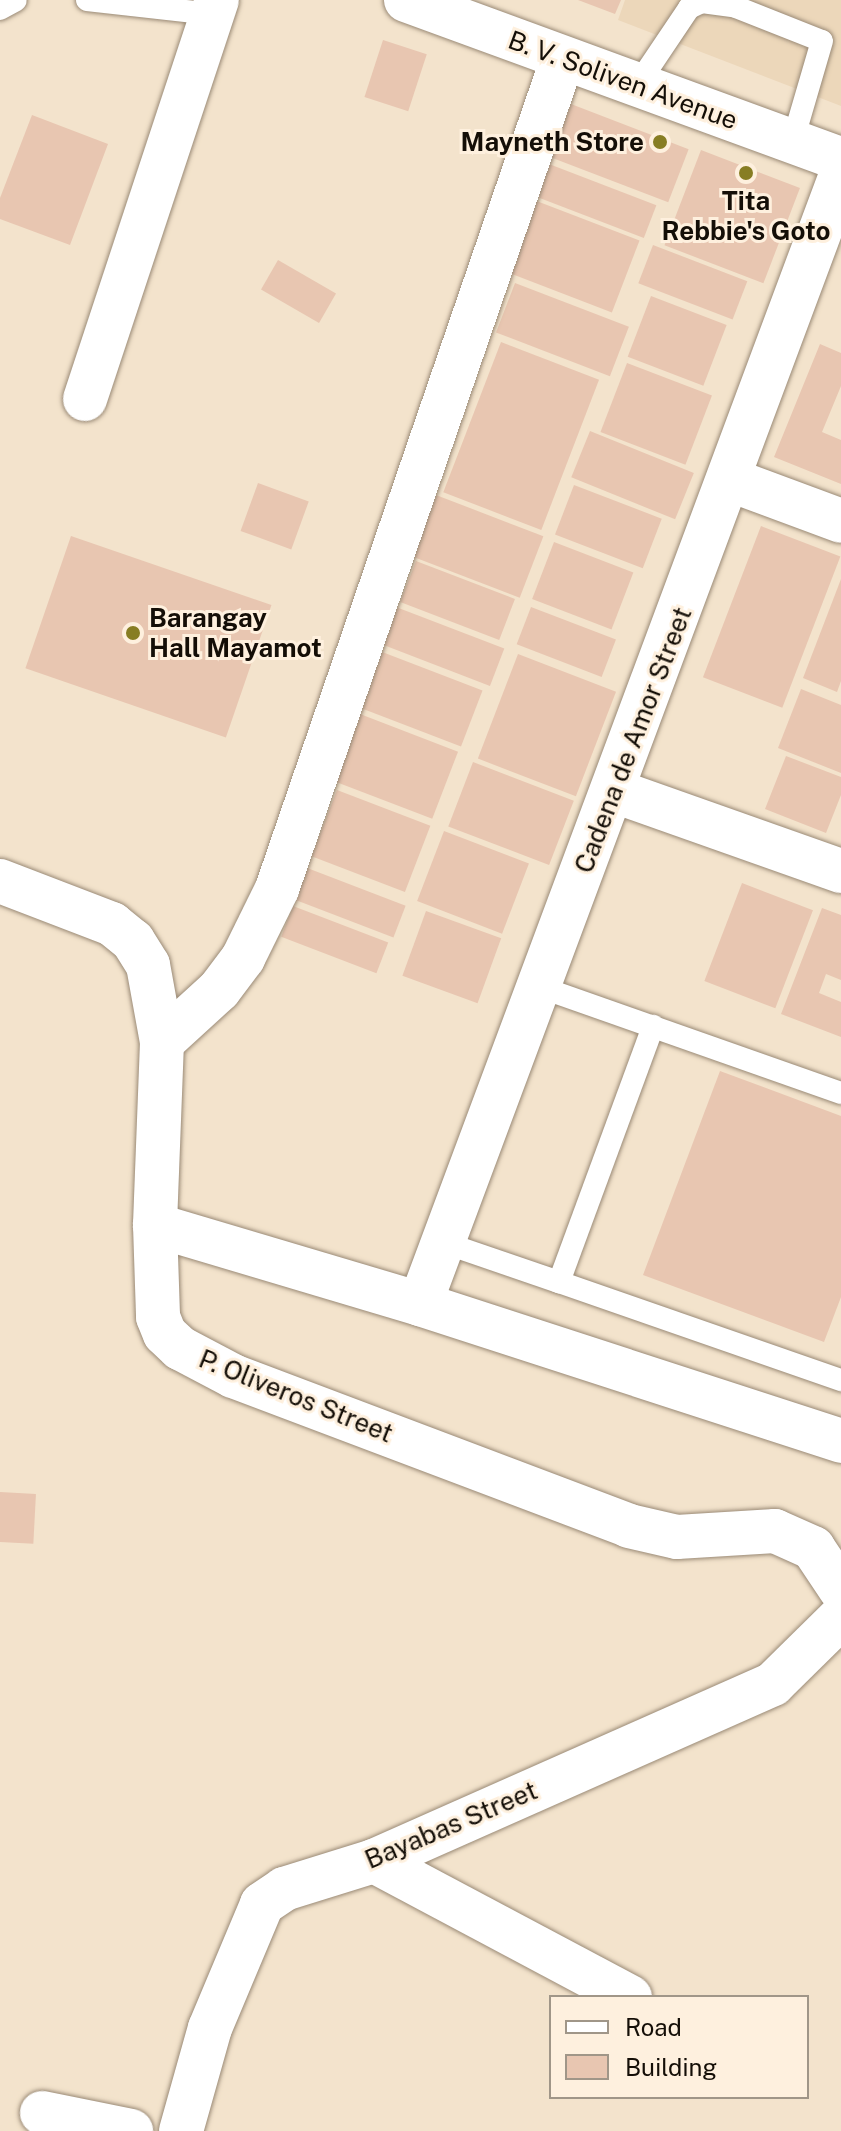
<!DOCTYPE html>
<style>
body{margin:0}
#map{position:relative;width:841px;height:2131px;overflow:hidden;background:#f3e3cc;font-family:"Public Sans",sans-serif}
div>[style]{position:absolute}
.built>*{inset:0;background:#ecd7ba}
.building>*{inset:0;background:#e8c6b1;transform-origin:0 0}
.roads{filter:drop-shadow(0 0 2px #9a8a76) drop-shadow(0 0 2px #9a8a76)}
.service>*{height:22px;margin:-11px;padding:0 11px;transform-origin:11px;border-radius:11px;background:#fff}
.minor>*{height:44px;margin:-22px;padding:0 22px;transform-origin:22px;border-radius:22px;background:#fff}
.secondary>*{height:44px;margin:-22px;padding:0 22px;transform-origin:22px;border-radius:22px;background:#fff}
.dots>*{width:22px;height:22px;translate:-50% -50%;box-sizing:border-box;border:4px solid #fef0de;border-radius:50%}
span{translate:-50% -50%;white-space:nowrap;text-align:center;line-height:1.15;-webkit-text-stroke:6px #fef0de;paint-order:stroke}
.street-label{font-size:26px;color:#140e07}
.poi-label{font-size:26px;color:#140e07;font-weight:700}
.right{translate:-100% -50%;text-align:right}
.left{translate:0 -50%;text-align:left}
.legend{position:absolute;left:549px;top:1995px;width:260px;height:104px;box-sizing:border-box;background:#fef0de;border:2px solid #a09688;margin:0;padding:10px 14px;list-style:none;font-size:24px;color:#140e07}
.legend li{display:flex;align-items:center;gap:16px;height:40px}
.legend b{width:40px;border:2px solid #a09688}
</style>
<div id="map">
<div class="built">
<i style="clip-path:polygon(625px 0,841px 0,841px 106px,618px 20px)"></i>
</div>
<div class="building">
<i style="clip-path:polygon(578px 0,621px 0,615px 14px)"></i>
<i style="left:383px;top:40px;width:46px;height:60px;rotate:18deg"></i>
<i style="left:571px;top:104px;width:126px;height:57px;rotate:21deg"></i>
<i style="clip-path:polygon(32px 115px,108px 144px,70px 245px,0 219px,0 198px)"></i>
<i style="left:701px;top:150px;width:106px;height:102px;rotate:21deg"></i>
<i style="left:549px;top:164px;width:115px;height:35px;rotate:21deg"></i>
<i style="left:534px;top:200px;width:113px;height:77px;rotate:21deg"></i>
<i style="left:653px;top:245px;width:101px;height:41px;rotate:21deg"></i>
<i style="left:278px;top:260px;width:67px;height:34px;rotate:30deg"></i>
<i style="left:515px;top:283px;width:122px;height:53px;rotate:21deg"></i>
<i style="left:651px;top:296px;width:81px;height:65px;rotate:21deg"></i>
<i style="left:501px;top:342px;width:105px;height:161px;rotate:21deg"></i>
<i style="clip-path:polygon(820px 344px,841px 353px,841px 386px,822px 432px,841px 440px,841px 484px,774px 457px)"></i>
<i style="left:627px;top:363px;width:91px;height:74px;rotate:21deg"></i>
<i style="left:590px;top:431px;width:112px;height:50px;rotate:22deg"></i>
<i style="left:258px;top:483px;width:54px;height:51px;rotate:20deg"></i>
<i style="left:574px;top:485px;width:94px;height:53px;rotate:21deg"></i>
<i style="left:436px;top:495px;width:115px;height:66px;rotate:21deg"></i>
<i style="left:761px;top:526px;width:85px;height:162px;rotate:21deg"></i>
<i style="left:71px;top:536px;width:212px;height:140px;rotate:19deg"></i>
<i style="left:554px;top:542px;width:85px;height:61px;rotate:21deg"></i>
<i style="left:416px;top:561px;width:106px;height:44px;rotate:21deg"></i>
<i style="clip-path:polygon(841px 579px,841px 681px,837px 692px,803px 678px)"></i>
<i style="left:396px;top:607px;width:116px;height:40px;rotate:21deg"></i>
<i style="left:531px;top:607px;width:91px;height:40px;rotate:21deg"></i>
<i style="left:377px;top:650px;width:113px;height:60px;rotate:21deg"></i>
<i style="left:518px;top:654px;width:105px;height:112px;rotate:21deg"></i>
<i style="clip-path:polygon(801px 689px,841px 705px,841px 773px,778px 748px)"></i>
<i style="left:360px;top:714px;width:105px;height:72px;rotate:21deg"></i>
<i style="clip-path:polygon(786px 756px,841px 777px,841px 795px,826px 833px,765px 809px)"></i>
<i style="left:473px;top:762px;width:108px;height:69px;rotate:21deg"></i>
<i style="left:337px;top:790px;width:100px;height:71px;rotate:21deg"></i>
<i style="left:444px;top:831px;width:91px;height:75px;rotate:21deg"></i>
<i style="left:302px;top:866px;width:111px;height:34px;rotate:21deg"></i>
<i style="left:742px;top:883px;width:76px;height:105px;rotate:21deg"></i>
<i style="left:293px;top:906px;width:102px;height:33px;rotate:21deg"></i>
<i style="clip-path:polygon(822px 908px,841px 915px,841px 980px,826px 974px,819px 993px,841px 1002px,841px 1037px,781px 1014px)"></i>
<i style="left:426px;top:911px;width:80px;height:69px;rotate:20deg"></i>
<i style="clip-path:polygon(720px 1071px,841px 1116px,841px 1297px,824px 1342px,643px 1275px)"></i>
<i style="left:0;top:1492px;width:36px;height:50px;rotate:3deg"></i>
</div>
<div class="roads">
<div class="service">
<i style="left:87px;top:0;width:126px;rotate:6.4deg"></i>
<i style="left:0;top:9px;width:18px;rotate:-29deg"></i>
<i style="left:636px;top:87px;width:95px;rotate:-56.1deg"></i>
<i style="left:689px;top:8px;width:14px;rotate:-25deg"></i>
<i style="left:702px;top:2px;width:34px;rotate:8deg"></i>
<i style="left:736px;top:7px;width:92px;rotate:21.6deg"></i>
<i style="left:822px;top:41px;width:103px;rotate:106.3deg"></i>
<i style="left:540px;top:987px;width:319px;rotate:19.4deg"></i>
<i style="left:442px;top:1242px;width:124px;rotate:18.9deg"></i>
<i style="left:559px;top:1282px;width:273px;rotate:-69.8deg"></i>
<i style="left:559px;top:1282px;width:299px;rotate:19.2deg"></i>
</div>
<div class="minor">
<i style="left:85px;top:399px;width:420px;rotate:-71.7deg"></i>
<i style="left:731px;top:480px;width:117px;rotate:20.4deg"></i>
<i style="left:615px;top:791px;width:240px;rotate:19.5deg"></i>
<i style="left:0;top:881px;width:120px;rotate:21deg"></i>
<i style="left:112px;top:924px;width:27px;rotate:39deg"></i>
<i style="left:133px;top:941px;width:28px;rotate:58deg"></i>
<i style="left:148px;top:965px;width:78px;rotate:79.7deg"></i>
<i style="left:162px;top:1042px;width:183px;rotate:92.2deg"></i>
<i style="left:155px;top:1225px;width:92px;rotate:88.1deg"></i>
<i style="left:158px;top:1317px;width:18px;rotate:68deg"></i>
<i style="left:165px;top:1334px;width:21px;rotate:43deg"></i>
<i style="left:180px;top:1348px;width:60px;rotate:27.8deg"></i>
<i style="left:233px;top:1376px;width:423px;rotate:20.7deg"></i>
<i style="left:629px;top:1526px;width:49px;rotate:12.9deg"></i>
<i style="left:677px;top:1537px;width:98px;rotate:-3.5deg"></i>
<i style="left:775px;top:1531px;width:42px;rotate:24.1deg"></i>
<i style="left:813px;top:1548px;width:50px;rotate:56.3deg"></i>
<i style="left:162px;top:1042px;width:77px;rotate:-42.4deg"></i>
<i style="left:219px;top:990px;width:40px;rotate:-53deg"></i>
<i style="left:243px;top:958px;width:77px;rotate:-63.8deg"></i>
<i style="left:277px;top:889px;width:876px;rotate:-71.01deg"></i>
<i style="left:155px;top:1225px;width:277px;rotate:16.6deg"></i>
<i style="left:420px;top:1304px;width:443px;rotate:18deg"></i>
<i style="left:420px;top:1304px;width:1205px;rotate:-69.55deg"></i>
<i style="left:374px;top:1861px;width:290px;rotate:28deg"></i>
<i style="left:42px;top:2113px;width:91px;rotate:11.4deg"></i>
<i style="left:181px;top:2131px;width:107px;rotate:-74.3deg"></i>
<i style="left:210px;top:2028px;width:134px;rotate:-67.2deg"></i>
<i style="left:262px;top:1904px;width:27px;rotate:-34deg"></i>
<i style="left:284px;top:1889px;width:94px;rotate:-17.3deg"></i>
<i style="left:374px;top:1861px;width:436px;rotate:-23.9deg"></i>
<i style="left:773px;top:1684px;width:95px;rotate:-44.6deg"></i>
</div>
<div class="secondary">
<i style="left:406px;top:0;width:463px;rotate:20.1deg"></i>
</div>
</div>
<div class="dots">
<i style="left:660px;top:142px;background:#877d23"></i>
<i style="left:746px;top:173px;background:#877d23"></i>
<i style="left:133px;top:633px;background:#877d23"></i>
</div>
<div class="street-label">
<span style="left:623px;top:80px;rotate:20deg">B. V. Soliven Avenue</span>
<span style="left:633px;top:740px;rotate:-69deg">Cadena de Amor Street</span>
<span style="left:296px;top:1396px;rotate:22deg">P. Oliveros Street</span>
<span style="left:451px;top:1825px;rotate:-23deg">Bayabas Street</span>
</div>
<div class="poi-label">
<span class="right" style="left:644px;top:142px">Mayneth Store</span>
<span style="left:746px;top:216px">Tita<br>Rebbie's Goto</span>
<span class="left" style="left:149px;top:633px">Barangay<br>Hall Mayamot</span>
</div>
<ul class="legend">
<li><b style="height:10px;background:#fff"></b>Road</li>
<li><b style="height:22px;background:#e8c6b1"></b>Building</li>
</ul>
</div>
